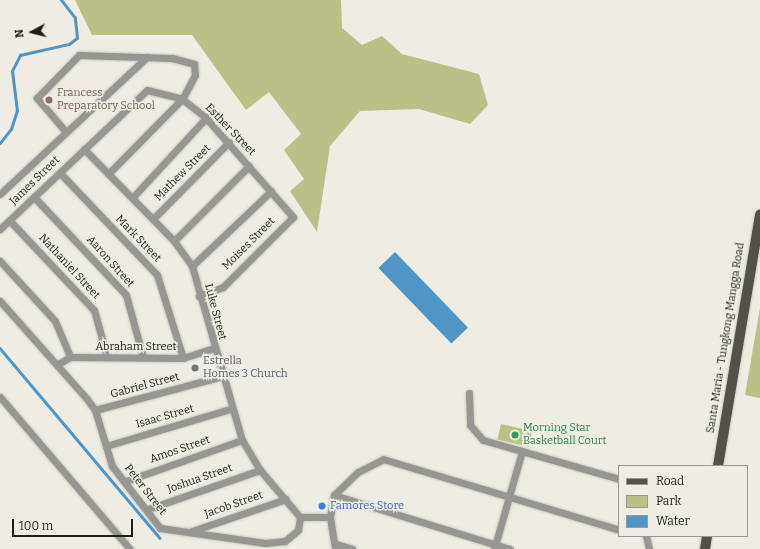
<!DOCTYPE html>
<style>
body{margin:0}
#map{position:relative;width:760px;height:549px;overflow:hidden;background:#eeece3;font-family:Bitter,serif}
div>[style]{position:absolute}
.green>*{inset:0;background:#bbc186;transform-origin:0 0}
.water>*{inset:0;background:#4f96c6;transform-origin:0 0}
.stream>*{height:2.5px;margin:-1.25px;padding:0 1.25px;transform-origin:1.25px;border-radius:1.25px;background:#4f96c6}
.roads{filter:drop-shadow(0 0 1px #c9c7bf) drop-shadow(0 0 1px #c9c7bf)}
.minor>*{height:7px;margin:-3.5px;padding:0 3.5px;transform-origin:3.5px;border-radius:3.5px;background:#989693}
.primary>*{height:10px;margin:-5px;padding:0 5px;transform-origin:5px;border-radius:5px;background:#54514b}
.dots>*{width:11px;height:11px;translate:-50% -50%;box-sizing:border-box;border:2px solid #eeece3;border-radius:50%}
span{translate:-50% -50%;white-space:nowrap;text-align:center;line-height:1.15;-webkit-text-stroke:3px #eeece3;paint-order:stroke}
.education-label{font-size:11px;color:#785e54}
.left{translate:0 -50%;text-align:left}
.street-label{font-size:11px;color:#1e1d1a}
.worship-label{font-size:11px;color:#5b616d}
.leisure-label{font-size:11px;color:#27864d}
.shop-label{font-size:11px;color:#366cbe}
.legend{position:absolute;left:618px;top:465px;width:130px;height:72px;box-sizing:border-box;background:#eeece3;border:1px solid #9b9993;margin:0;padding:5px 7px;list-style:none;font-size:12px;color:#1e1d1a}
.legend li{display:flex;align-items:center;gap:8px;height:20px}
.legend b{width:20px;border:1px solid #9b9993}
.north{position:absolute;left:12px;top:12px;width:40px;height:40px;-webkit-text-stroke:3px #eeece3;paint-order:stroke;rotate:263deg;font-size:11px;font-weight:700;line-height:16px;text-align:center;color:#1e1d1a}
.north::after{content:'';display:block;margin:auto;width:14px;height:18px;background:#1e1d1a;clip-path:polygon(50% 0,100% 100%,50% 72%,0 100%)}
.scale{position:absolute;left:12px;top:519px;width:121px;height:18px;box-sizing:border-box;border:2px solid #1e1d1a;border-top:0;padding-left:5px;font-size:12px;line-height:14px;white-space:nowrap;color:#1e1d1a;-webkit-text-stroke:3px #eeece3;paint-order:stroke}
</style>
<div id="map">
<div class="green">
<i style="clip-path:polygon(75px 0,341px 0,342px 28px,362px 45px,382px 36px,402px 54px,479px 74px,488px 105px,470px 124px,419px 109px,360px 111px,330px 146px,317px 232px,290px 191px,304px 179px,284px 150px,301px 134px,269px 92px,246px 110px,192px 35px,92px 35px)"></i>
<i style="clip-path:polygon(760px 308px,760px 398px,745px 395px)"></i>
<i style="left:501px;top:424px;width:32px;height:16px;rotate:13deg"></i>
</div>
<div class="water">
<i style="left:395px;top:252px;width:105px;height:23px;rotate:46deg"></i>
</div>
<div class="stream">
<i style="left:0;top:143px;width:18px;rotate:-52deg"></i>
<i style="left:11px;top:129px;width:19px;rotate:-72deg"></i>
<i style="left:17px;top:111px;width:40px;rotate:-97.1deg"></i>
<i style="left:12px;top:71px;width:18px;rotate:-63deg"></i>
<i style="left:20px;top:55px;width:50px;rotate:-12.7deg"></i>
<i style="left:69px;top:44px;width:10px;rotate:-37deg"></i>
<i style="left:77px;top:38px;width:20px;rotate:-96deg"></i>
<i style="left:75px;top:18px;width:23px;rotate:-128deg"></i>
<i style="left:0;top:348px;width:248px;rotate:49.9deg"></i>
</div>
<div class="roads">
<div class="minor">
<i style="left:66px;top:132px;width:45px;rotate:-130.5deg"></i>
<i style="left:37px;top:98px;width:60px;rotate:-45.7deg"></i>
<i style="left:79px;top:55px;width:93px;rotate:1.8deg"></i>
<i style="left:172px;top:58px;width:23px;rotate:15deg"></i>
<i style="left:194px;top:64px;width:11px;rotate:85deg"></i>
<i style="left:195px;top:75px;width:27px;rotate:118deg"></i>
<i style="left:182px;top:99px;width:105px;rotate:134.6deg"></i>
<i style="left:84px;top:149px;width:129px;rotate:45.6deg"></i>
<i style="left:174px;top:241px;width:31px;rotate:54deg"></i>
<i style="left:192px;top:266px;width:181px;rotate:74deg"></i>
<i style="left:242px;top:440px;width:35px;rotate:59deg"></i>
<i style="left:260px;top:470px;width:62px;rotate:49.6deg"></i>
<i style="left:60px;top:173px;width:141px;rotate:46.4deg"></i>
<i style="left:157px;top:275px;width:87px;rotate:72.6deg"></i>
<i style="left:0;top:194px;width:201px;rotate:-43deg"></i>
<i style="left:34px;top:197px;width:134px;rotate:46.8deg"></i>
<i style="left:126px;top:295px;width:64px;rotate:74.7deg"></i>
<i style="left:133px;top:197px;width:108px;rotate:-47.3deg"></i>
<i style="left:153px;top:219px;width:108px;rotate:-45.4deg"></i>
<i style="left:10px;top:221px;width:122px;rotate:46.7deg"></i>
<i style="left:94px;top:310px;width:49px;rotate:74.5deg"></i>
<i style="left:0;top:229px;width:202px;rotate:-43.4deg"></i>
<i style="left:147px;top:90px;width:36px;rotate:14deg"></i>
<i style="left:182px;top:99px;width:31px;rotate:38deg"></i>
<i style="left:206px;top:118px;width:132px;rotate:48.7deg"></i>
<i style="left:293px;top:217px;width:99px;rotate:135deg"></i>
<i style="left:223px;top:287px;width:26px;rotate:159deg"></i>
<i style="left:174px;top:241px;width:106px;rotate:-45deg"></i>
<i style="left:0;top:261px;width:81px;rotate:47.5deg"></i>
<i style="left:55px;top:321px;width:39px;rotate:67deg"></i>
<i style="left:192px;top:266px;width:109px;rotate:-43.5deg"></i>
<i style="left:0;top:301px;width:131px;rotate:48.4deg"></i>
<i style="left:87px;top:399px;width:14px;rotate:54deg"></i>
<i style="left:95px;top:410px;width:59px;rotate:73.1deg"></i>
<i style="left:112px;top:466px;width:78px;rotate:52.3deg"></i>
<i style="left:160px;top:528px;width:106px;rotate:8.1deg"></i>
<i style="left:265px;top:543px;width:20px;rotate:-6deg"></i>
<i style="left:285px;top:541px;width:17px;rotate:-40deg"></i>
<i style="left:298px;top:530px;width:13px;rotate:-81deg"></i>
<i style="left:58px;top:364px;width:14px;rotate:-30deg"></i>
<i style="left:70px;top:357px;width:113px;rotate:0.5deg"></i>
<i style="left:183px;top:358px;width:33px;rotate:-18deg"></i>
<i style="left:469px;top:393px;width:32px;rotate:88deg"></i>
<i style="left:470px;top:425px;width:20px;rotate:49deg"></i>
<i style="left:483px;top:440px;width:41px;rotate:15.8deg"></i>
<i style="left:522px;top:451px;width:102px;rotate:105.9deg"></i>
<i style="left:0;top:397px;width:200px;rotate:49.5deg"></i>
<i style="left:95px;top:410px;width:132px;rotate:-14.9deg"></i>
<i style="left:106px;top:446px;width:129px;rotate:-16.6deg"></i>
<i style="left:522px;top:451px;width:101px;rotate:16.1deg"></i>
<i style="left:126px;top:481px;width:123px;rotate:-19.5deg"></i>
<i style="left:334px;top:495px;width:184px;rotate:17.1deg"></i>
<i style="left:148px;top:509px;width:119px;rotate:-19.2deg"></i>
<i style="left:300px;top:517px;width:30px"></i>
<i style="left:192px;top:531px;width:99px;rotate:-18.8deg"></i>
<i style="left:646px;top:536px;width:13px;rotate:77deg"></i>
<i style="left:336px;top:544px;width:17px;rotate:17deg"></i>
<i style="left:335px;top:549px;width:32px;rotate:-99deg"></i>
<i style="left:330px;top:517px;width:22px;rotate:-80deg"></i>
<i style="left:334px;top:495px;width:33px;rotate:-44deg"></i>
<i style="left:358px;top:472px;width:28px;rotate:-27deg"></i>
<i style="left:383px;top:459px;width:246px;rotate:16.7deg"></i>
</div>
<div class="primary">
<i style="left:718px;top:466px;width:255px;rotate:-80.5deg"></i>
<i style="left:705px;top:549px;width:13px;rotate:-81deg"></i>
</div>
</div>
<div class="dots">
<i style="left:49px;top:100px;background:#8d6e63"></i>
<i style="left:195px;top:368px;background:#6b7280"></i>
<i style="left:515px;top:435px;background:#2e9e5b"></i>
<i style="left:322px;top:506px;background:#3f7fe0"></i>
</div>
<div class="education-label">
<span class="left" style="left:57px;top:100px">Francess<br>Preparatory School</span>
</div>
<div class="street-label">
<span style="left:230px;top:130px;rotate:46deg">Esther Street</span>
<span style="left:183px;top:173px;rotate:-45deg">Mathew Street</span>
<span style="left:35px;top:181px;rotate:-44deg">James Street</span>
<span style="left:138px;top:239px;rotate:46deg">Mark Street</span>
<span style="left:249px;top:244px;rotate:-45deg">Moises Street</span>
<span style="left:110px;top:262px;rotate:48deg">Aaron Street</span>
<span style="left:69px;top:267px;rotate:47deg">Nathaniel Street</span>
<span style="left:215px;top:312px;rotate:75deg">Luke Street</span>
<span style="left:726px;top:338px;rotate:-81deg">Santa Maria - Tungkong Mangga Road</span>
<span style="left:136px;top:347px">Abraham Street</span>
<span style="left:145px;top:386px;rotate:-15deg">Gabriel Street</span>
<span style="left:165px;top:417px;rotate:-16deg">Isaac Street</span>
<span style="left:180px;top:450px;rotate:-19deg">Amos Street</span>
<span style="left:200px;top:479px;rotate:-19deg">Joshua Street</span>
<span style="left:145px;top:490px;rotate:52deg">Peter Street</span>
<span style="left:234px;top:505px;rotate:-19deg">Jacob Street</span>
</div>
<div class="worship-label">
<span class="left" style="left:203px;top:368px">Estrella<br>Homes 3 Church</span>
</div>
<div class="leisure-label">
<span class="left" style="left:523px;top:435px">Morning Star<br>Basketball Court</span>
</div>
<div class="shop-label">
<span class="left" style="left:330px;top:506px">Famores Store</span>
</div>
<ul class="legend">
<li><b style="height:5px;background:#54514b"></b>Road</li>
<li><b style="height:11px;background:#bbc186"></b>Park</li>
<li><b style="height:11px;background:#4f96c6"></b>Water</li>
</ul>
<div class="north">N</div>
<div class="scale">100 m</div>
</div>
